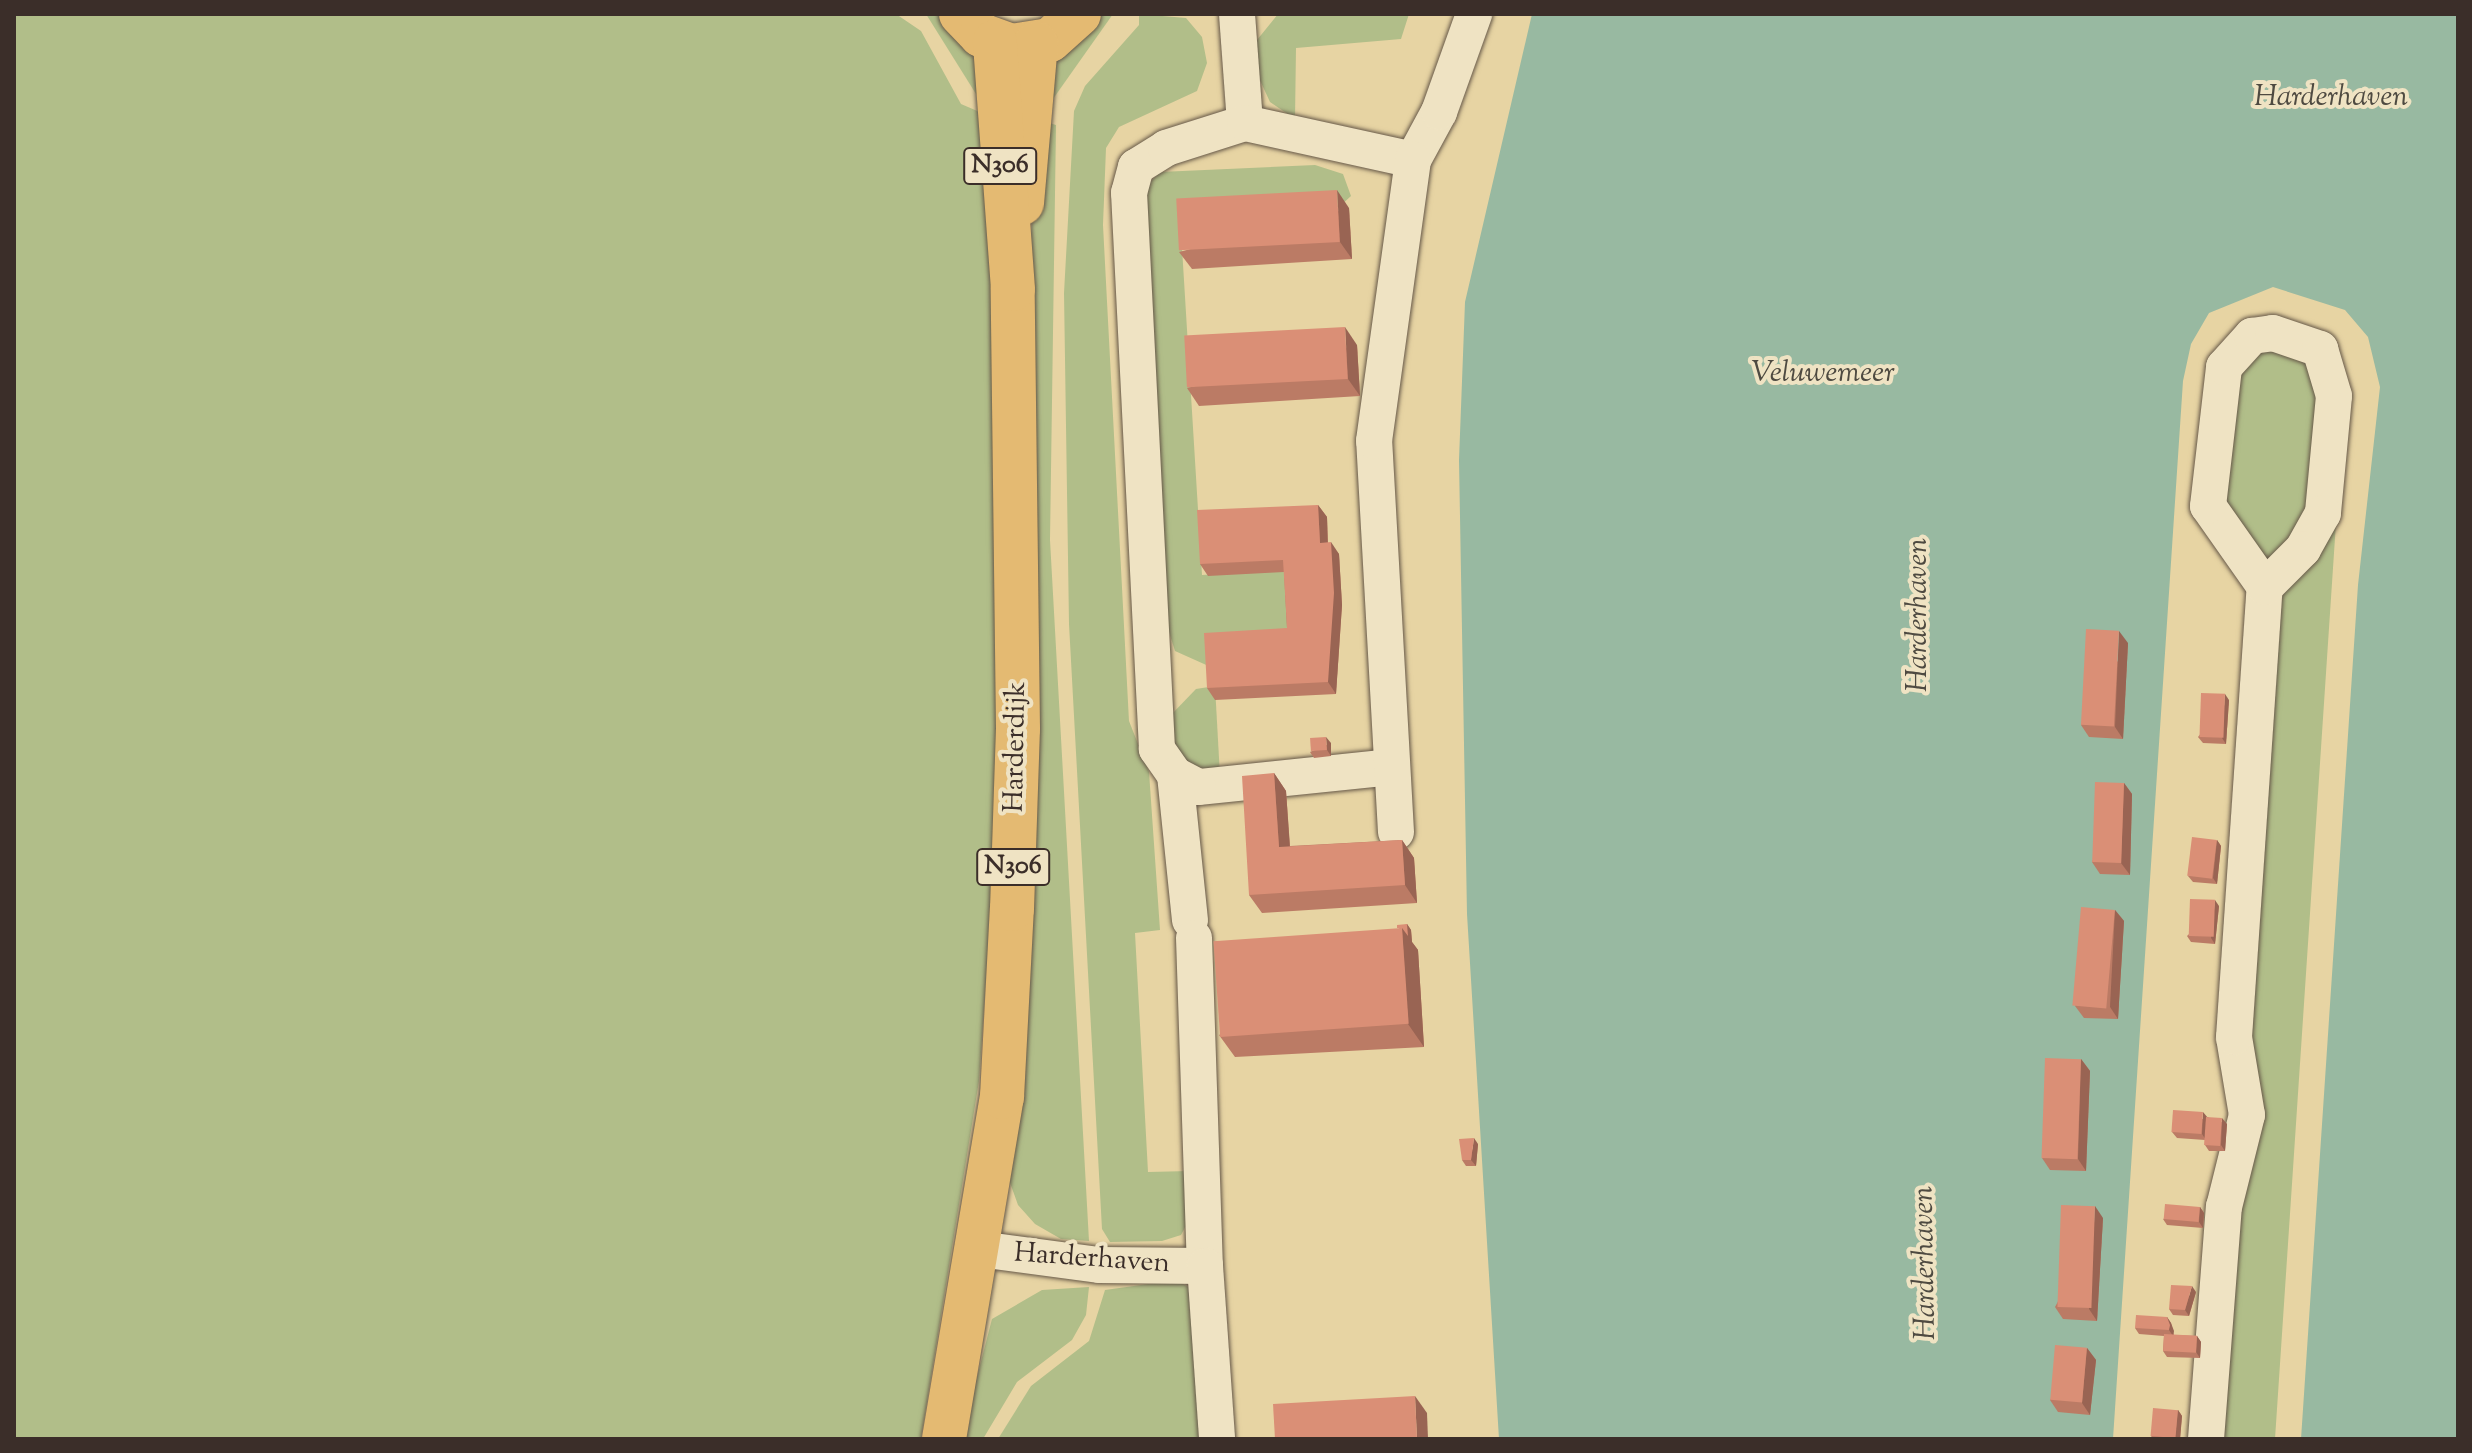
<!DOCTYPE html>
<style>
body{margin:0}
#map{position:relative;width:2472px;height:1453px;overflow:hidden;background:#e7d4a3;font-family:"Sorts Mill Goudy",serif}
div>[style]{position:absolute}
.green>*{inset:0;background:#b1be89}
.water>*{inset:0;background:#98b9a1}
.roads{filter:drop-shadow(0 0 2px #665848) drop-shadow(0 0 2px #665848)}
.minor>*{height:36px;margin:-18px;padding:0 18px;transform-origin:18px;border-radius:18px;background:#efe3c3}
.major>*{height:44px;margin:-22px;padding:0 22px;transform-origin:22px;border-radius:22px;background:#e4ba72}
.wall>*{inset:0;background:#bb7b65}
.shaded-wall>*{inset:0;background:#996453}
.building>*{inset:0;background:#da8f76;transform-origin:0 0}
span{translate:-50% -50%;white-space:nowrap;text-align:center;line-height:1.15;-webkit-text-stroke:8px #efe3c3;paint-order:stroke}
.shield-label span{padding:2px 6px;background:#efe3c3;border:2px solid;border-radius:6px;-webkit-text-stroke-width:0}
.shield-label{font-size:26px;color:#3b2e29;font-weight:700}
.street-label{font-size:28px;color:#3b2e29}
.water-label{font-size:30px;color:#4e4a41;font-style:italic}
.frame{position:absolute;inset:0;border:16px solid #3b2e29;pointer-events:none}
</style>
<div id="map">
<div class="green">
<i style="clip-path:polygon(14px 14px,896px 14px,921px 31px,961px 104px,989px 116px,998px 806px,979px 1081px,921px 1439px,14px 1439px)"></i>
<i style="clip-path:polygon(926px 14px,949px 14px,983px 56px,991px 97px,976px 94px)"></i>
<i style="clip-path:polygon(1096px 14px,1113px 14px,1048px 106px,1049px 76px,1058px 57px)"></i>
<i style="clip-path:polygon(1139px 14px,1186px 18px,1202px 37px,1207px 63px,1197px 91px,1119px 127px,1106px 148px,1103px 225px,1129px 721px,1149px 772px,1160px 930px,1135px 933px,1148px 1172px,1190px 1171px,1189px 1220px,1181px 1235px,1162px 1241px,1110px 1242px,1102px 1229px,1069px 624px,1064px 293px,1074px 111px,1085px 86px,1139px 25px)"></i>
<i style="clip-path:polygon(1278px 14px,1409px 14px,1401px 39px,1296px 48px,1295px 119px,1270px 102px,1252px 63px,1257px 40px)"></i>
<i style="clip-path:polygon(1039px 120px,1056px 125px,1050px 540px,1089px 1241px,1061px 1239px,1035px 1224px,1018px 1205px,1008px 1177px,1029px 265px)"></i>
<i style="clip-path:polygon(1315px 165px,1343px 174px,1351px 196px,1339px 207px,1180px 215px,1202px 575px,1287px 570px,1295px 641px,1213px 668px,1175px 651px,1164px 616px,1144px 188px,1160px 172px)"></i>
<i style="clip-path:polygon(2256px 347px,2318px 360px,2316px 516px,2266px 563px,2218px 494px,2228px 385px)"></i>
<i style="clip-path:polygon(2336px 523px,2275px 1439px,2217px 1439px,2248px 1067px,2271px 609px)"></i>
<i style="clip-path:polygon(1215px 686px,1220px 776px,1199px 774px,1174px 755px,1169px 717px,1196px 689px)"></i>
<i style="clip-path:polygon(1177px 1280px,1196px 1292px,1207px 1439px,998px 1439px,1031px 1386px,1089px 1341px,1105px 1290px)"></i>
<i style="clip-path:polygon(1089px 1287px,1086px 1315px,1072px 1340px,1017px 1382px,983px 1439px,961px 1439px,992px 1319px,1042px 1290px)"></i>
</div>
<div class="water">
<i style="clip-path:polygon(1532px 14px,2458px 14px,2458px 1439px,2301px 1439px,2358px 585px,2380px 387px,2368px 337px,2345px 310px,2273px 287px,2209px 313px,2191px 344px,2183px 381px,2113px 1439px,1499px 1439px,1467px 914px,1459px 460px,1465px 302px)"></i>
</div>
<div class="roads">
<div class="minor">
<i style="left:1237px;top:14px;width:109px;rotate:85.8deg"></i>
<i style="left:1392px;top:767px;width:195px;rotate:174.1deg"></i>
<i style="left:1198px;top:787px;width:26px;rotate:-152deg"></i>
<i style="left:1175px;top:775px;width:32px;rotate:-125deg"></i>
<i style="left:1157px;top:749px;width:557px;rotate:-92.88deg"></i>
<i style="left:1129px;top:193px;width:27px;rotate:-75deg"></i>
<i style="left:1136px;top:167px;width:36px;rotate:-32deg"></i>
<i style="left:1166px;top:148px;width:83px;rotate:-17.6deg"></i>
<i style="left:1245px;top:123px;width:172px;rotate:12.4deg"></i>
<i style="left:1413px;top:160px;width:55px;rotate:-61.6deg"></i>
<i style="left:1439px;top:112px;width:104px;rotate:-70.3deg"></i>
<i style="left:1175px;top:775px;width:146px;rotate:84.1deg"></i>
<i style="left:1396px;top:832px;width:392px;rotate:-93.2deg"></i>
<i style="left:1374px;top:441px;width:284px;rotate:-82.1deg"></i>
<i style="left:1194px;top:938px;width:328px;rotate:88.1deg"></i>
<i style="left:979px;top:1249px;width:121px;rotate:7.6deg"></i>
<i style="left:1099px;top:1265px;width:106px;rotate:0.5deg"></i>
<i style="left:1205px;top:1266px;width:173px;rotate:86deg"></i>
<i style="left:2206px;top:1439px;width:233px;rotate:-85.6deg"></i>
<i style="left:2224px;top:1207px;width:95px;rotate:-76deg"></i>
<i style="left:2247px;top:1115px;width:79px;rotate:-99.5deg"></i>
<i style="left:2234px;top:1037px;width:451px;rotate:-86.1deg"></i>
<i style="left:2265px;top:587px;width:99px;rotate:-125.1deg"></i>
<i style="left:2208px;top:506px;width:140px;rotate:-83.4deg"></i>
<i style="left:2224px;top:367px;width:42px;rotate:-47.9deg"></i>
<i style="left:2252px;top:336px;width:21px;rotate:-8deg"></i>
<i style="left:2273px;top:333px;width:50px;rotate:18.8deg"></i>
<i style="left:2320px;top:349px;width:49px;rotate:73.4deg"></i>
<i style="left:2334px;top:396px;width:118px;rotate:95.4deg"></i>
<i style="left:2323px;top:513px;width:41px;rotate:119.1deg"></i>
<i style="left:2303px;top:549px;width:54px;rotate:135deg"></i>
</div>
<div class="major">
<i style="left:961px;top:14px;width:29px;rotate:46deg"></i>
<i style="left:981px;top:35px;width:33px;rotate:20deg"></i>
<i style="left:1012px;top:46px;width:38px;rotate:-9deg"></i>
<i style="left:1050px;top:40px;width:39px;rotate:-42deg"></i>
<i style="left:1022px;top:203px;width:160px;rotate:-85deg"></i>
<i style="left:944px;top:1439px;width:347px;rotate:-80.4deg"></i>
<i style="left:1002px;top:1097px;width:188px;rotate:-87deg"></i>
<i style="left:1012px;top:909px;width:180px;rotate:-88.1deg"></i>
<i style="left:1018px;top:729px;width:440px;rotate:-90.7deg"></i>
<i style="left:1013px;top:289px;width:248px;rotate:-94.2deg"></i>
</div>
</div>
<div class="wall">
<i style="clip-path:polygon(1349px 208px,1352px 259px,1192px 269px,1179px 252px)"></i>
<i style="clip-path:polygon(1357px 345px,1360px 396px,1199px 406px,1187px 388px)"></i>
<i style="clip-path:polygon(1318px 505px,1327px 517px,1328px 543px,1339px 554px,1342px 605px,1336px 694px,1215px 700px,1207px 688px,1287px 628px,1284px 572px,1208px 576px,1200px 564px)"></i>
<i style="clip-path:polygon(2128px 643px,2123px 739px,2089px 737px,2081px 725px)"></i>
<i style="clip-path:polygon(2229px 700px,2226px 744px,2203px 743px,2198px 737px)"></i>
<i style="clip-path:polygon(1331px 743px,1331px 756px,1314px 758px,1310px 752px)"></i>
<i style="clip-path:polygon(1274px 773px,1286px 791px,1290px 846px,1402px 840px,1414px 858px,1417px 903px,1262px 913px,1249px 895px)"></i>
<i style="clip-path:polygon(2124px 783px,2132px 794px,2130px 875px,2100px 874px,2092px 862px)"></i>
<i style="clip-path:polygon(2217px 840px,2221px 846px,2217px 884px,2193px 882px,2188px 876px)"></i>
<i style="clip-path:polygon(2219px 906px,2215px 944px,2191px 942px,2187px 936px)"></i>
<i style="clip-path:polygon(2115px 910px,2124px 921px,2118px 1019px,2084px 1018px,2075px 1006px)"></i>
<i style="clip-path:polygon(1407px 924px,1411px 930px,1412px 942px,1418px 950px,1424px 1047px,1235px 1057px,1219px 1035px)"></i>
<i style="clip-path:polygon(2081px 1059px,2090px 1071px,2086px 1171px,2050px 1170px,2042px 1158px)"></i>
<i style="clip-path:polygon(2207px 1117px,2227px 1124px,2225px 1151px,2209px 1151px,2205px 1145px,2205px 1140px,2177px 1138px,2172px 1132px)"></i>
<i style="clip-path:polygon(1478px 1144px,1476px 1166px,1466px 1166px,1462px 1160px)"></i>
<i style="clip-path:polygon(2200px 1207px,2204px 1213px,2203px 1228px,2167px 1225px,2163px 1219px)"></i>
<i style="clip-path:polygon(2103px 1218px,2097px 1321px,2063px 1319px,2055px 1307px)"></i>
<i style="clip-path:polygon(2196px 1292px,2189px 1316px,2173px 1315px,2169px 1309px)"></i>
<i style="clip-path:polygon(2167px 1317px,2171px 1323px,2174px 1335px,2197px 1336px,2201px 1342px,2200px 1358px,2167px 1357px,2163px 1351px,2164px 1336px,2139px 1334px,2135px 1328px)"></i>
<i style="clip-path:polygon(2087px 1348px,2096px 1360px,2090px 1415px,2058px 1412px,2050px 1400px)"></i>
<i style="clip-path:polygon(2178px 1410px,2182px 1416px,2180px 1439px,2153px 1439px,2151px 1436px)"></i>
</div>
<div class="shaded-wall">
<i style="clip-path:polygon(1337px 190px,1349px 208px,1352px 259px,1340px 242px)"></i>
<i style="clip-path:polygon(1345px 327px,1357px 345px,1360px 396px,1348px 379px)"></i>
<i style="clip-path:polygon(1318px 505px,1327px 517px,1328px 555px,1320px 543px)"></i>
<i style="clip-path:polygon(1331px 542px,1339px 554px,1342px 605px,1336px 694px,1328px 682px)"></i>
<i style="clip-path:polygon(2119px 631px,2128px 643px,2123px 739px,2115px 727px)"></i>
<i style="clip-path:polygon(2225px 694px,2229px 700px,2226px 744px,2222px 738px)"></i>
<i style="clip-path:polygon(1326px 737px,1331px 743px,1331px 756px,1327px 750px)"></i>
<i style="clip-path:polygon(1274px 773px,1286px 791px,1291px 864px,1279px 847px)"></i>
<i style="clip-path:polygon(2124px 783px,2132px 794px,2130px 875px,2121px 863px)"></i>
<i style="clip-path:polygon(1402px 840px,1414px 858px,1417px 903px,1405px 885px)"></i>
<i style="clip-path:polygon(2217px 840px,2221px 846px,2217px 884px,2213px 878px)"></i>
<i style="clip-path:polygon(2215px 900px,2219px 906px,2215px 944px,2211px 938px)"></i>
<i style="clip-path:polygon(2115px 910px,2124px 921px,2118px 1019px,2110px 1007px)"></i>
<i style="clip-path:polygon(1407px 924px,1411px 930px,1412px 942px,1418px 950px,1424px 1047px,1408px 1024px,1402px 928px)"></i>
<i style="clip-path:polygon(2081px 1059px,2090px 1071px,2086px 1171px,2078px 1159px)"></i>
<i style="clip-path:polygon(2203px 1112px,2208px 1118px,2206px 1140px,2202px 1134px)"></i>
<i style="clip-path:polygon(2222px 1118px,2227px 1124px,2225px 1151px,2221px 1145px)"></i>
<i style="clip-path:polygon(1474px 1138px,1478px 1144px,1476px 1166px,1471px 1160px)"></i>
<i style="clip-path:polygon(2095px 1206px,2103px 1218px,2097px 1321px,2089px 1309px)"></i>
<i style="clip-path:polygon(2200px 1207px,2204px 1213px,2203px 1228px,2199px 1222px)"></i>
<i style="clip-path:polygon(2192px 1286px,2196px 1292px,2189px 1316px,2185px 1310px)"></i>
<i style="clip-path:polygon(2167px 1317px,2171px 1323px,2174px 1331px,2173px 1336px,2169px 1330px)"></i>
<i style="clip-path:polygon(2197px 1336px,2201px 1342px,2200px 1358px,2196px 1352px)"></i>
<i style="clip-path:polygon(2087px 1348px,2096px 1360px,2090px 1415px,2082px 1403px)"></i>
<i style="clip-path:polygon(1415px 1396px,1427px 1413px,1428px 1439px,1417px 1439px)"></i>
<i style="clip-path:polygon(2178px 1410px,2182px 1416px,2180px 1439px,2175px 1438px)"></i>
</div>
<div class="building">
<i style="left:1337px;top:190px;width:52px;height:161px;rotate:87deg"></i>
<i style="left:1345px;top:327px;width:52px;height:161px;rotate:87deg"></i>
<i style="clip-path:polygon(1318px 505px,1320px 543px,1331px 542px,1334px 593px,1328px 682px,1207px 688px,1204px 633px,1287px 628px,1283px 560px,1200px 564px,1197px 510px)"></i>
<i style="left:2086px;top:629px;width:33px;height:96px;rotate:3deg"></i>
<i style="left:2201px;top:693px;width:24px;height:44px;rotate:2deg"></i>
<i style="left:1326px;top:737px;width:13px;height:16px;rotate:86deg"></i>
<i style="clip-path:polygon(1274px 773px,1279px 847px,1402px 840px,1405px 885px,1249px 895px,1242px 776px)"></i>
<i style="left:2095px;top:782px;width:29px;height:80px;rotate:2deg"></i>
<i style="left:2192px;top:837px;width:25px;height:39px;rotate:7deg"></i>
<i style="left:2190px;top:899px;width:25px;height:37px;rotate:2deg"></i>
<i style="left:2081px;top:907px;width:34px;height:99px;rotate:5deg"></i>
<i style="clip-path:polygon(1407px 924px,1408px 936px,1402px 928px,1397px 928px,1397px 925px)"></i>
<i style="left:1402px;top:928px;width:96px;height:189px;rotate:86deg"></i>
<i style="left:2045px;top:1058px;width:36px;height:100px;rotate:2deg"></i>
<i style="left:2173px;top:1110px;width:30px;height:22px;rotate:4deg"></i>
<i style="left:2206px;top:1117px;width:16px;height:28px;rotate:4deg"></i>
<i style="clip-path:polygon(1474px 1138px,1471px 1160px,1462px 1160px,1459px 1139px)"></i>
<i style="left:2165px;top:1204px;width:35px;height:15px;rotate:5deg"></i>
<i style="left:2061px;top:1205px;width:34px;height:102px;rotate:2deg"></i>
<i style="clip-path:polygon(2171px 1285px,2192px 1286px,2185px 1310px,2169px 1309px)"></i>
<i style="clip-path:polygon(2136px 1315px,2167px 1317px,2170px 1325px,2169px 1330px,2135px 1328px)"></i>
<i style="left:2164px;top:1334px;width:33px;height:17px;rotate:3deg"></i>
<i style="left:2055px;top:1345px;width:32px;height:55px;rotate:5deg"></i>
<i style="clip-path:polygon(1415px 1396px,1417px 1439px,1275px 1439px,1273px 1404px)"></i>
<i style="left:2153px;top:1408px;width:25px;height:28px;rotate:5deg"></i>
</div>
<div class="shield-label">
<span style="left:1000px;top:166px">N306</span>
<span style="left:1013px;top:867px">N306</span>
</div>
<div class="street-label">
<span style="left:1016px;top:747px;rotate:-89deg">Harderdijk</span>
<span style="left:1092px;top:1259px;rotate:4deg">Harderhaven</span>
</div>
<div class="water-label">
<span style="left:2331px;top:98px">Harderhaven</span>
<span style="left:1823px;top:374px">Veluwemeer</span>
<span style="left:1919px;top:615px;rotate:-90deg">Harderhaven</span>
<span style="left:1926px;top:1263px;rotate:-91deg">Harderhaven</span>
</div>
<div class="frame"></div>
</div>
